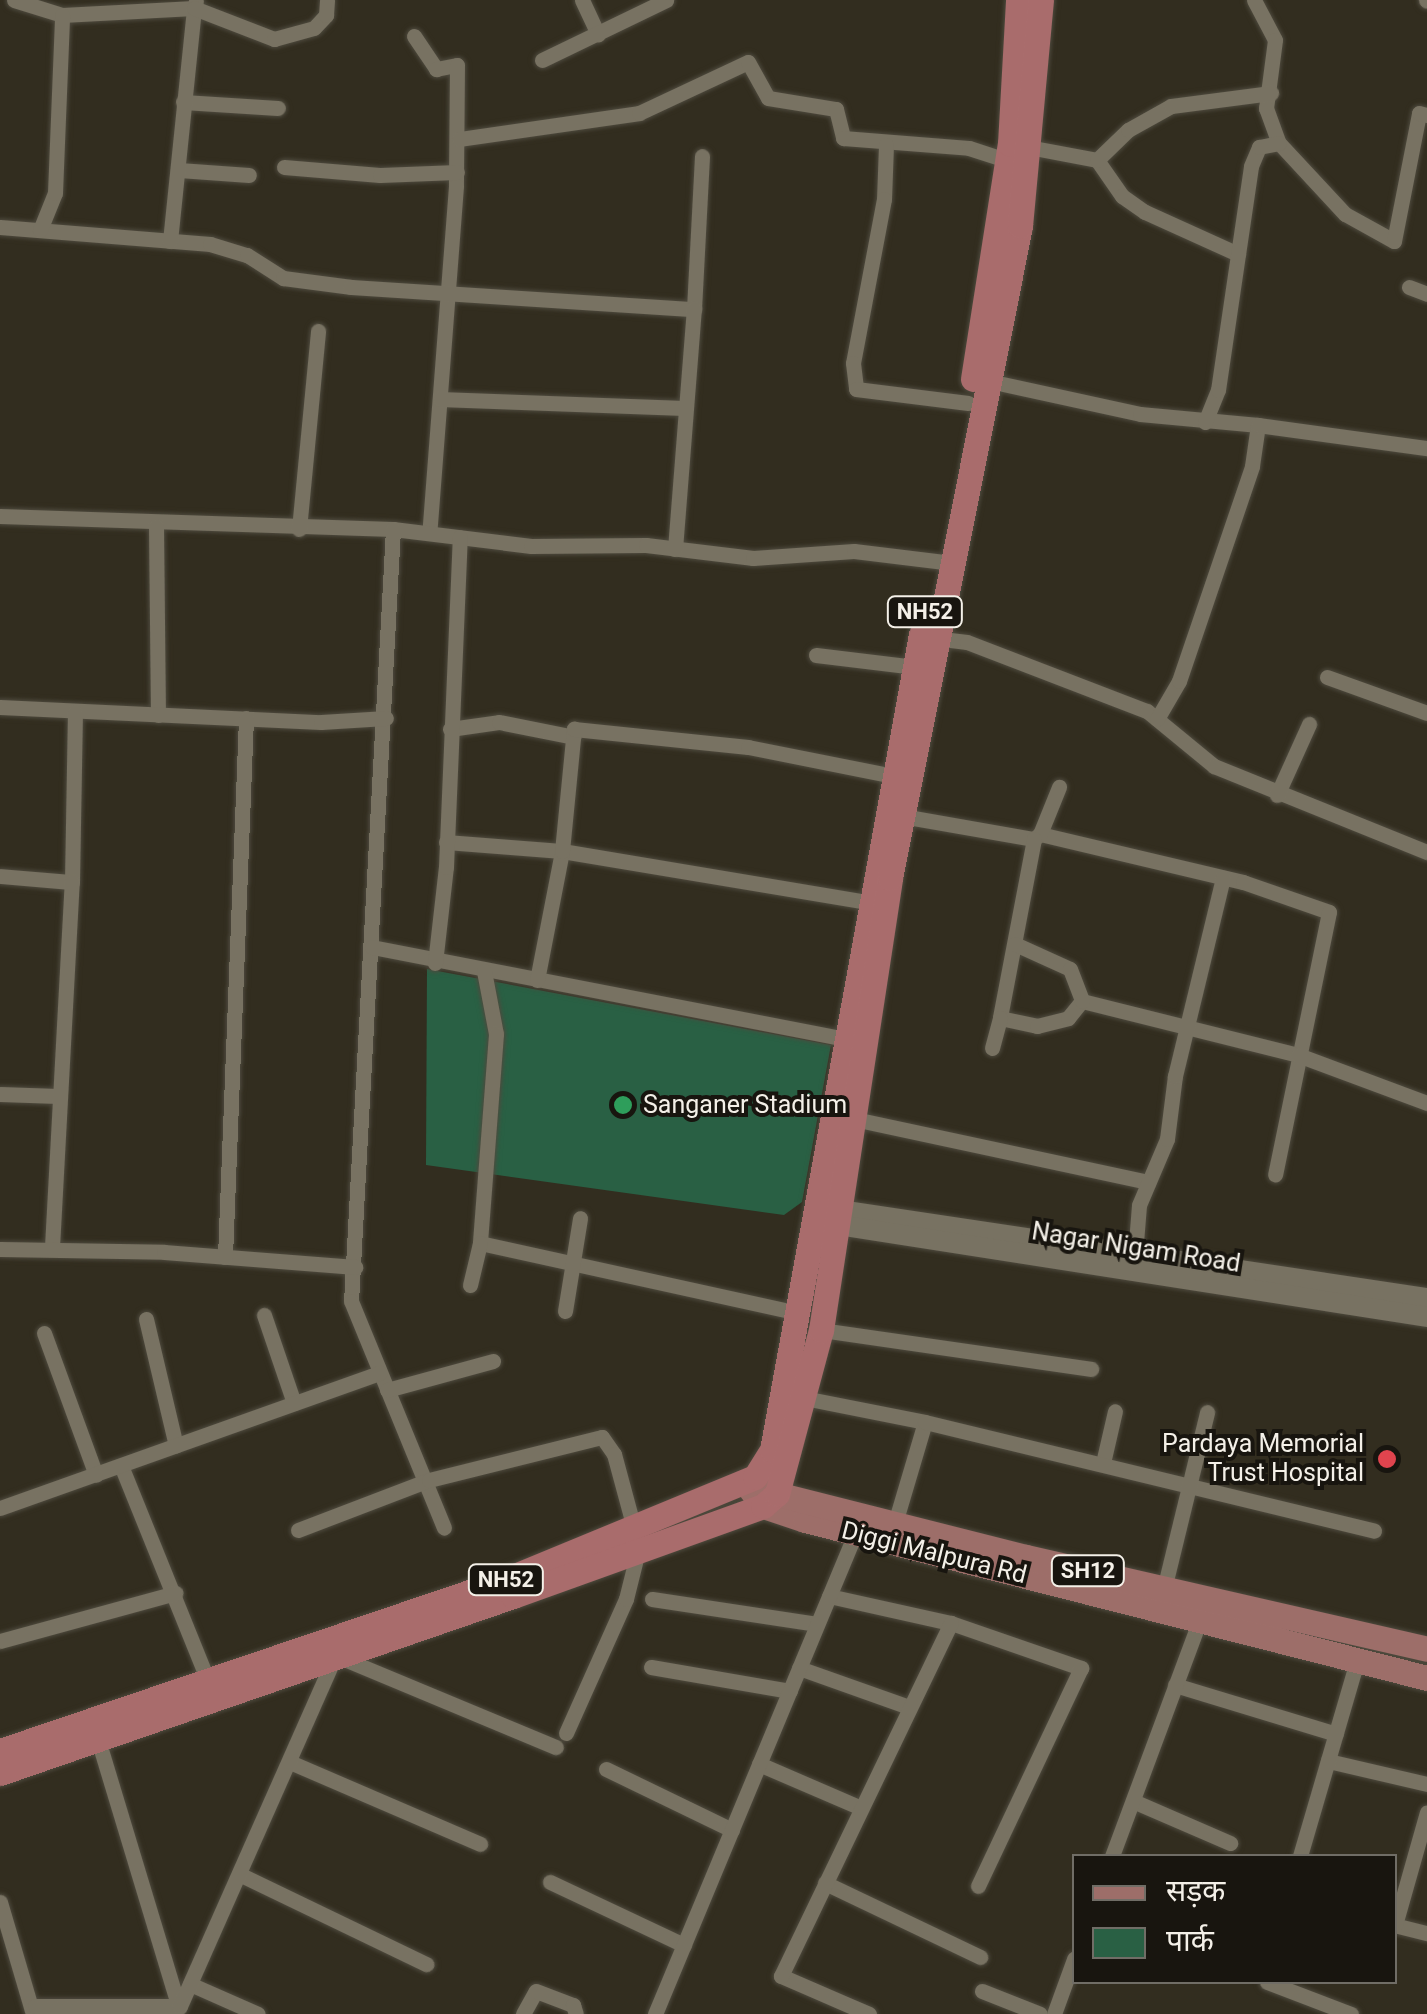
<!DOCTYPE html>
<meta charset="utf-8">
<style>
body{margin:0}
#map{position:relative;width:1427px;height:2014px;overflow:hidden;background:#322d1f;font-family:Roboto,"Noto Sans Devanagari",sans-serif}
div>[style]{position:absolute}
.green>*{inset:0;background:#296044}
.roads{filter:drop-shadow(0 0 2px #4e4a3e) drop-shadow(0 0 2px #4e4a3e)}
.minor>*{height:15px;margin:-7.5px;padding:0 7.5px;transform-origin:7.5px;border-radius:7.5px;background:#787262}
.tertiary>*{height:20px;margin:-10px;padding:0 10px;transform-origin:10px;border-radius:10px;background:#787262}
.primary>*{height:25px;margin:-12.5px;padding:0 12.5px;transform-origin:12.5px;border-radius:12.5px;background:#9d6e69}
.trunk>*{height:25px;margin:-12.5px;padding:0 12.5px;transform-origin:12.5px;border-radius:12.5px;background:#a96c6c}
.dots>*{width:28px;height:28px;translate:-50% -50%;box-sizing:border-box;border:5px solid #18150f;border-radius:50%}
span{translate:-50% -50%;white-space:nowrap;text-align:center;line-height:1.15;-webkit-text-stroke:8px #18150f;paint-order:stroke}
.shield-label span{padding:2px 8px;background:#18150f;border:2px solid;border-radius:8px;-webkit-text-stroke-width:0}
.shield-label{font-size:22px;color:#f4f0e8;font-weight:700}
.poi-label{font-size:25px;color:#f4f0e8}
.left{translate:0 -50%;text-align:left}
.right{translate:-100% -50%;text-align:right}
.street-label{font-size:25px;color:#f4f0e8}
.legend{position:absolute;left:1072px;top:1854px;width:325px;height:130px;box-sizing:border-box;background:#18150f;border:2px solid #706d66;margin:0;padding:12px 18px;list-style:none;font-size:30px;color:#f4f0e8}
.legend li{display:flex;align-items:center;gap:20px;height:50px}
.legend b{width:50px;border:2px solid #706d66}
</style>
<div id="map">
<div class="green">
<i style="clip-path:polygon(427px 969px,831px 1045px,802px 1202px,784px 1215px,426px 1165px)"></i>
</div>
<div class="roads">
<div class="minor">
<i style="left:14px;top:0;width:50px;rotate:17.4deg"></i>
<i style="left:62px;top:15px;width:132px;rotate:-3deg"></i>
<i style="left:194px;top:8px;width:7px;rotate:-74deg"></i>
<i style="left:582px;top:0;width:38px;rotate:65deg"></i>
<i style="left:1254px;top:0;width:45px;rotate:62.3deg"></i>
<i style="left:1275px;top:40px;width:69px;rotate:97.5deg"></i>
<i style="left:1266px;top:108px;width:37px;rotate:70deg"></i>
<i style="left:1279px;top:143px;width:97px;rotate:47.1deg"></i>
<i style="left:1345px;top:214px;width:56px;rotate:28.9deg"></i>
<i style="left:1394px;top:241px;width:130px;rotate:-78.9deg"></i>
<i style="left:1419px;top:113px;width:8px;rotate:14deg"></i>
<i style="left:1426px;top:0;width:1px;rotate:45deg"></i>
<i style="left:414px;top:36px;width:40px;rotate:56deg"></i>
<i style="left:436px;top:69px;width:21px;rotate:-11deg"></i>
<i style="left:457px;top:65px;width:121px;rotate:90.5deg"></i>
<i style="left:456px;top:186px;width:348px;rotate:94.4deg"></i>
<i style="left:542px;top:60px;width:138px;rotate:-25.8deg"></i>
<i style="left:183px;top:102px;width:95px;rotate:3.6deg"></i>
<i style="left:459px;top:139px;width:182px;rotate:-8.2deg"></i>
<i style="left:639px;top:113px;width:120px;rotate:-25.1deg"></i>
<i style="left:748px;top:62px;width:41px;rotate:60.9deg"></i>
<i style="left:768px;top:98px;width:69px;rotate:9.2deg"></i>
<i style="left:836px;top:109px;width:30px;rotate:76deg"></i>
<i style="left:843px;top:138px;width:126px;rotate:4.5deg"></i>
<i style="left:969px;top:148px;width:40px;rotate:18deg"></i>
<i style="left:886px;top:145px;width:54px;rotate:92.1deg"></i>
<i style="left:884px;top:199px;width:167px;rotate:100.7deg"></i>
<i style="left:853px;top:363px;width:26px;rotate:83deg"></i>
<i style="left:856px;top:389px;width:113px;rotate:7.1deg"></i>
<i style="left:1023px;top:146px;width:75px;rotate:10.7deg"></i>
<i style="left:1097px;top:160px;width:44px;rotate:55.2deg"></i>
<i style="left:1122px;top:196px;width:28px;rotate:35deg"></i>
<i style="left:1145px;top:212px;width:102px;rotate:24.3deg"></i>
<i style="left:1097px;top:160px;width:43px;rotate:-44.1deg"></i>
<i style="left:1128px;top:130px;width:49px;rotate:-29.2deg"></i>
<i style="left:1171px;top:106px;width:101px;rotate:-7.4deg"></i>
<i style="left:284px;top:167px;width:96px;rotate:4.8deg"></i>
<i style="left:380px;top:175px;width:77px;rotate:-2.2deg"></i>
<i style="left:179px;top:170px;width:70px;rotate:4.1deg"></i>
<i style="left:0;top:227px;width:211px;rotate:4.6deg"></i>
<i style="left:210px;top:244px;width:39px;rotate:17deg"></i>
<i style="left:247px;top:255px;width:43px;rotate:32.6deg"></i>
<i style="left:283px;top:278px;width:69px;rotate:7.5deg"></i>
<i style="left:351px;top:287px;width:344px;rotate:3.7deg"></i>
<i style="left:694px;top:309px;width:153px;rotate:-87deg"></i>
<i style="left:40px;top:230px;width:40px;rotate:-68deg"></i>
<i style="left:55px;top:193px;width:178px;rotate:-87.7deg"></i>
<i style="left:170px;top:241px;width:234px;rotate:-84.1deg"></i>
<i style="left:194px;top:8px;width:86px;rotate:21.2deg"></i>
<i style="left:274px;top:39px;width:41px;rotate:-15.4deg"></i>
<i style="left:314px;top:28px;width:18px;rotate:-47deg"></i>
<i style="left:326px;top:15px;width:15px;rotate:-86deg"></i>
<i style="left:1409px;top:287px;width:19px;rotate:21deg"></i>
<i style="left:989px;top:381px;width:155px;rotate:12.3deg"></i>
<i style="left:1140px;top:414px;width:119px;rotate:5.3deg"></i>
<i style="left:440px;top:399px;width:244px;rotate:2.1deg"></i>
<i style="left:1205px;top:422px;width:35px;rotate:-68deg"></i>
<i style="left:1218px;top:390px;width:226px;rotate:-81.6deg"></i>
<i style="left:1251px;top:166px;width:21px;rotate:-67deg"></i>
<i style="left:1259px;top:147px;width:20px;rotate:-11deg"></i>
<i style="left:0;top:516px;width:393px;rotate:1.9deg"></i>
<i style="left:393px;top:529px;width:139px;rotate:7deg"></i>
<i style="left:531px;top:546px;width:115px;rotate:-0.5deg"></i>
<i style="left:646px;top:545px;width:108px;rotate:6.9deg"></i>
<i style="left:753px;top:558px;width:101px;rotate:-4deg"></i>
<i style="left:854px;top:551px;width:99px;rotate:7deg"></i>
<i style="left:156px;top:526px;width:189px;rotate:89.4deg"></i>
<i style="left:299px;top:529px;width:199px;rotate:-84.5deg"></i>
<i style="left:393px;top:529px;width:773px;rotate:93.11deg"></i>
<i style="left:351px;top:1301px;width:245px;rotate:67.7deg"></i>
<i style="left:675px;top:549px;width:241px;rotate:-85.5deg"></i>
<i style="left:934px;top:638px;width:33px;rotate:7deg"></i>
<i style="left:967px;top:642px;width:193px;rotate:21deg"></i>
<i style="left:1147px;top:711px;width:87px;rotate:39.4deg"></i>
<i style="left:1214px;top:766px;width:230px;rotate:22deg"></i>
<i style="left:816px;top:655px;width:108px;rotate:6.9deg"></i>
<i style="left:1327px;top:677px;width:106px;rotate:19.8deg"></i>
<i style="left:0;top:707px;width:321px;rotate:2.7deg"></i>
<i style="left:321px;top:722px;width:65px;rotate:-3.5deg"></i>
<i style="left:1157px;top:719px;width:44px;rotate:-59.9deg"></i>
<i style="left:1179px;top:681px;width:227px;rotate:-71.2deg"></i>
<i style="left:1252px;top:466px;width:41px;rotate:-81.7deg"></i>
<i style="left:1258px;top:425px;width:171px;rotate:7.8deg"></i>
<i style="left:450px;top:729px;width:49px;rotate:-8.1deg"></i>
<i style="left:499px;top:722px;width:76px;rotate:11.3deg"></i>
<i style="left:1277px;top:795px;width:78px;rotate:-65.7deg"></i>
<i style="left:902px;top:816px;width:134px;rotate:9.9deg"></i>
<i style="left:1034px;top:839px;width:8px;rotate:-40deg"></i>
<i style="left:1040px;top:834px;width:209px;rotate:13.3deg"></i>
<i style="left:1243px;top:882px;width:91px;rotate:19.2deg"></i>
<i style="left:1329px;top:912px;width:268px;rotate:101.6deg"></i>
<i style="left:1040px;top:834px;width:51px;rotate:-68deg"></i>
<i style="left:1034px;top:839px;width:182px;rotate:100.8deg"></i>
<i style="left:1000px;top:1018px;width:38px;rotate:12deg"></i>
<i style="left:1037px;top:1026px;width:32px;rotate:-14deg"></i>
<i style="left:1068px;top:1018px;width:22px;rotate:-51deg"></i>
<i style="left:1082px;top:1001px;width:223px;rotate:14deg"></i>
<i style="left:1298px;top:1055px;width:138px;rotate:20.4deg"></i>
<i style="left:446px;top:842px;width:116px;rotate:4.4deg"></i>
<i style="left:562px;top:851px;width:310px;rotate:9.5deg"></i>
<i style="left:0;top:876px;width:72px;rotate:4.8deg"></i>
<i style="left:72px;top:882px;width:170px;rotate:-89deg"></i>
<i style="left:1015px;top:944px;width:60px;rotate:24.4deg"></i>
<i style="left:1070px;top:969px;width:34px;rotate:69deg"></i>
<i style="left:372px;top:947px;width:482px;rotate:11deg"></i>
<i style="left:435px;top:963px;width:97px;rotate:-83.5deg"></i>
<i style="left:446px;top:867px;width:330px;rotate:-87.6deg"></i>
<i style="left:484px;top:971px;width:64px;rotate:79.2deg"></i>
<i style="left:496px;top:1034px;width:210px;rotate:94.4deg"></i>
<i style="left:480px;top:1243px;width:326px;rotate:12.4deg"></i>
<i style="left:537px;top:980px;width:131px;rotate:-79deg"></i>
<i style="left:562px;top:851px;width:123px;rotate:-84.4deg"></i>
<i style="left:574px;top:729px;width:175px;rotate:5.9deg"></i>
<i style="left:748px;top:747px;width:158px;rotate:11.3deg"></i>
<i style="left:992px;top:1048px;width:31px;rotate:-75deg"></i>
<i style="left:0;top:1094px;width:58px;rotate:2deg"></i>
<i style="left:854px;top:1119px;width:301px;rotate:12.1deg"></i>
<i style="left:52px;top:1247px;width:366px;rotate:-86.9deg"></i>
<i style="left:0;top:1249px;width:164px;rotate:1deg"></i>
<i style="left:164px;top:1252px;width:192px;rotate:4.5deg"></i>
<i style="left:1135px;top:1255px;width:50px;rotate:-85.4deg"></i>
<i style="left:1139px;top:1205px;width:72px;rotate:-67deg"></i>
<i style="left:1167px;top:1139px;width:64px;rotate:-82.8deg"></i>
<i style="left:1175px;top:1076px;width:204px;rotate:-76.4deg"></i>
<i style="left:225px;top:1257px;width:539px;rotate:-87.77deg"></i>
<i style="left:470px;top:1285px;width:43px;rotate:-76.6deg"></i>
<i style="left:565px;top:1311px;width:94px;rotate:-80.8deg"></i>
<i style="left:264px;top:1315px;width:93px;rotate:71.2deg"></i>
<i style="left:146px;top:1319px;width:130px;rotate:76.7deg"></i>
<i style="left:821px;top:1330px;width:273px;rotate:8.2deg"></i>
<i style="left:44px;top:1333px;width:151px;rotate:69.9deg"></i>
<i style="left:387px;top:1390px;width:110px;rotate:-15.3deg"></i>
<i style="left:804px;top:1398px;width:123px;rotate:11.2deg"></i>
<i style="left:1103px;top:1463px;width:53px;rotate:-77deg"></i>
<i style="left:122px;top:1468px;width:230px;rotate:68deg"></i>
<i style="left:0;top:1508px;width:403px;rotate:-19.6deg"></i>
<i style="left:895px;top:1523px;width:105px;rotate:-73.5deg"></i>
<i style="left:925px;top:1422px;width:462px;rotate:13.6deg"></i>
<i style="left:298px;top:1530px;width:140px;rotate:-20.9deg"></i>
<i style="left:429px;top:1480px;width:178px;rotate:-14deg"></i>
<i style="left:602px;top:1437px;width:21px;rotate:55deg"></i>
<i style="left:614px;top:1454px;width:77px;rotate:74.9deg"></i>
<i style="left:1164px;top:1589px;width:182px;rotate:-76.3deg"></i>
<i style="left:829px;top:1596px;width:125px;rotate:12.5deg"></i>
<i style="left:951px;top:1623px;width:138px;rotate:19.1deg"></i>
<i style="left:1081px;top:1668px;width:241px;rotate:115.3deg"></i>
<i style="left:652px;top:1599px;width:167px;rotate:8.6deg"></i>
<i style="left:0;top:1641px;width:182px;rotate:-15.3deg"></i>
<i style="left:337px;top:1656px;width:237px;rotate:22.6deg"></i>
<i style="left:651px;top:1667px;width:141px;rotate:9.8deg"></i>
<i style="left:799px;top:1668px;width:117px;rotate:19.5deg"></i>
<i style="left:1175px;top:1685px;width:168px;rotate:16.9deg"></i>
<i style="left:96px;top:1733px;width:287px;rotate:73.2deg"></i>
<i style="left:566px;top:1733px;width:147px;rotate:-65.9deg"></i>
<i style="left:626px;top:1599px;width:49px;rotate:-76deg"></i>
<i style="left:1328px;top:1761px;width:102px;rotate:13.1deg"></i>
<i style="left:290px;top:1762px;width:207px;rotate:23.3deg"></i>
<i style="left:759px;top:1764px;width:109px;rotate:23.3deg"></i>
<i style="left:606px;top:1769px;width:140px;rotate:25.8deg"></i>
<i style="left:1133px;top:1801px;width:106px;rotate:23.4deg"></i>
<i style="left:1112px;top:1856px;width:252px;rotate:-69.6deg"></i>
<i style="left:1300px;top:1856px;width:203px;rotate:-73.7deg"></i>
<i style="left:239px;top:1874px;width:208px;rotate:25.7deg"></i>
<i style="left:550px;top:1882px;width:148px;rotate:25.2deg"></i>
<i style="left:825px;top:1883px;width:172px;rotate:25.5deg"></i>
<i style="left:0;top:1902px;width:114px;rotate:73.6deg"></i>
<i style="left:1394px;top:1925px;width:34px;rotate:14deg"></i>
<i style="left:1395px;top:1925px;width:117px;rotate:-74.2deg"></i>
<i style="left:1267px;top:1982px;width:90px;rotate:20.9deg"></i>
<i style="left:190px;top:1984px;width:74px;rotate:23.8deg"></i>
<i style="left:982px;top:1991px;width:62px;rotate:21.6deg"></i>
<i style="left:35px;top:2006px;width:145px"></i>
<i style="left:180px;top:2006px;width:385px;rotate:-66.1deg"></i>
<i style="left:523px;top:2014px;width:26px;rotate:-61deg"></i>
<i style="left:536px;top:1991px;width:40px;rotate:21deg"></i>
<i style="left:573px;top:2005px;width:9px;rotate:72deg"></i>
<i style="left:655px;top:2014px;width:520px;rotate:-67.38deg"></i>
<i style="left:869px;top:2014px;width:96px;rotate:-156.6deg"></i>
<i style="left:781px;top:1976px;width:392px;rotate:-64.3deg"></i>
<i style="left:1054px;top:2014px;width:59px;rotate:-70deg"></i>
</div>
<div class="tertiary">
<i style="left:826px;top:1208px;width:608px;rotate:8.52deg"></i>
<i style="left:826px;top:1223px;width:608px;rotate:8.89deg"></i>
</div>
<div class="primary">
<i style="left:745px;top:1482px;width:30px;rotate:53deg"></i>
<i style="left:763px;top:1506px;width:44px;rotate:18.4deg"></i>
<i style="left:805px;top:1520px;width:642px;rotate:14.25deg"></i>
<i style="left:763px;top:1483px;width:18px;rotate:38deg"></i>
<i style="left:777px;top:1494px;width:257px;rotate:14.2deg"></i>
<i style="left:1026px;top:1557px;width:411px;rotate:12.9deg"></i>
</div>
<div class="trunk">
<i style="left:973px;top:379px;width:238px;rotate:-81.1deg"></i>
<i style="left:1010px;top:144px;width:144px;rotate:-86.8deg"></i>
<i style="left:0;top:1751px;width:533px;rotate:-18.71deg"></i>
<i style="left:505px;top:1580px;width:270px;rotate:-22.4deg"></i>
<i style="left:755px;top:1477px;width:32px;rotate:-58deg"></i>
<i style="left:772px;top:1450px;width:829px;rotate:-79.65deg"></i>
<i style="left:0;top:1773px;width:543px;rotate:-19.04deg"></i>
<i style="left:513px;top:1596px;width:266px;rotate:-19.8deg"></i>
<i style="left:763px;top:1506px;width:18px;rotate:-41deg"></i>
<i style="left:777px;top:1494px;width:170px;rotate:-75deg"></i>
<i style="left:821px;top:1330px;width:457px;rotate:-81.3deg"></i>
<i style="left:890px;top:878px;width:665px;rotate:-78.72deg"></i>
<i style="left:1020px;top:226px;width:227px;rotate:-84.7deg"></i>
</div>
</div>
<div class="dots">
<i style="left:623px;top:1105px;background:#2e9e5b"></i>
<i style="left:1387px;top:1459px;background:#e0444e"></i>
</div>
<div class="shield-label">
<span style="left:925px;top:612px">NH52</span>
<span style="left:1088px;top:1571px">SH12</span>
<span style="left:506px;top:1580px">NH52</span>
</div>
<div class="poi-label">
<span class="left" style="left:643px;top:1105px">Sanganer Stadium</span>
<span class="right" style="left:1364px;top:1459px">Pardaya Memorial<br>Trust Hospital</span>
</div>
<div class="street-label">
<span style="left:1136px;top:1248px;rotate:9deg">Nagar Nigam Road</span>
<span style="left:934px;top:1553px;rotate:14deg">Diggi Malpura Rd</span>
</div>
<ul class="legend">
<li><b style="height:12px;background:#9d6e69"></b>सड़क</li>
<li><b style="height:28px;background:#296044"></b>पार्क</li>
</ul>
</div>
